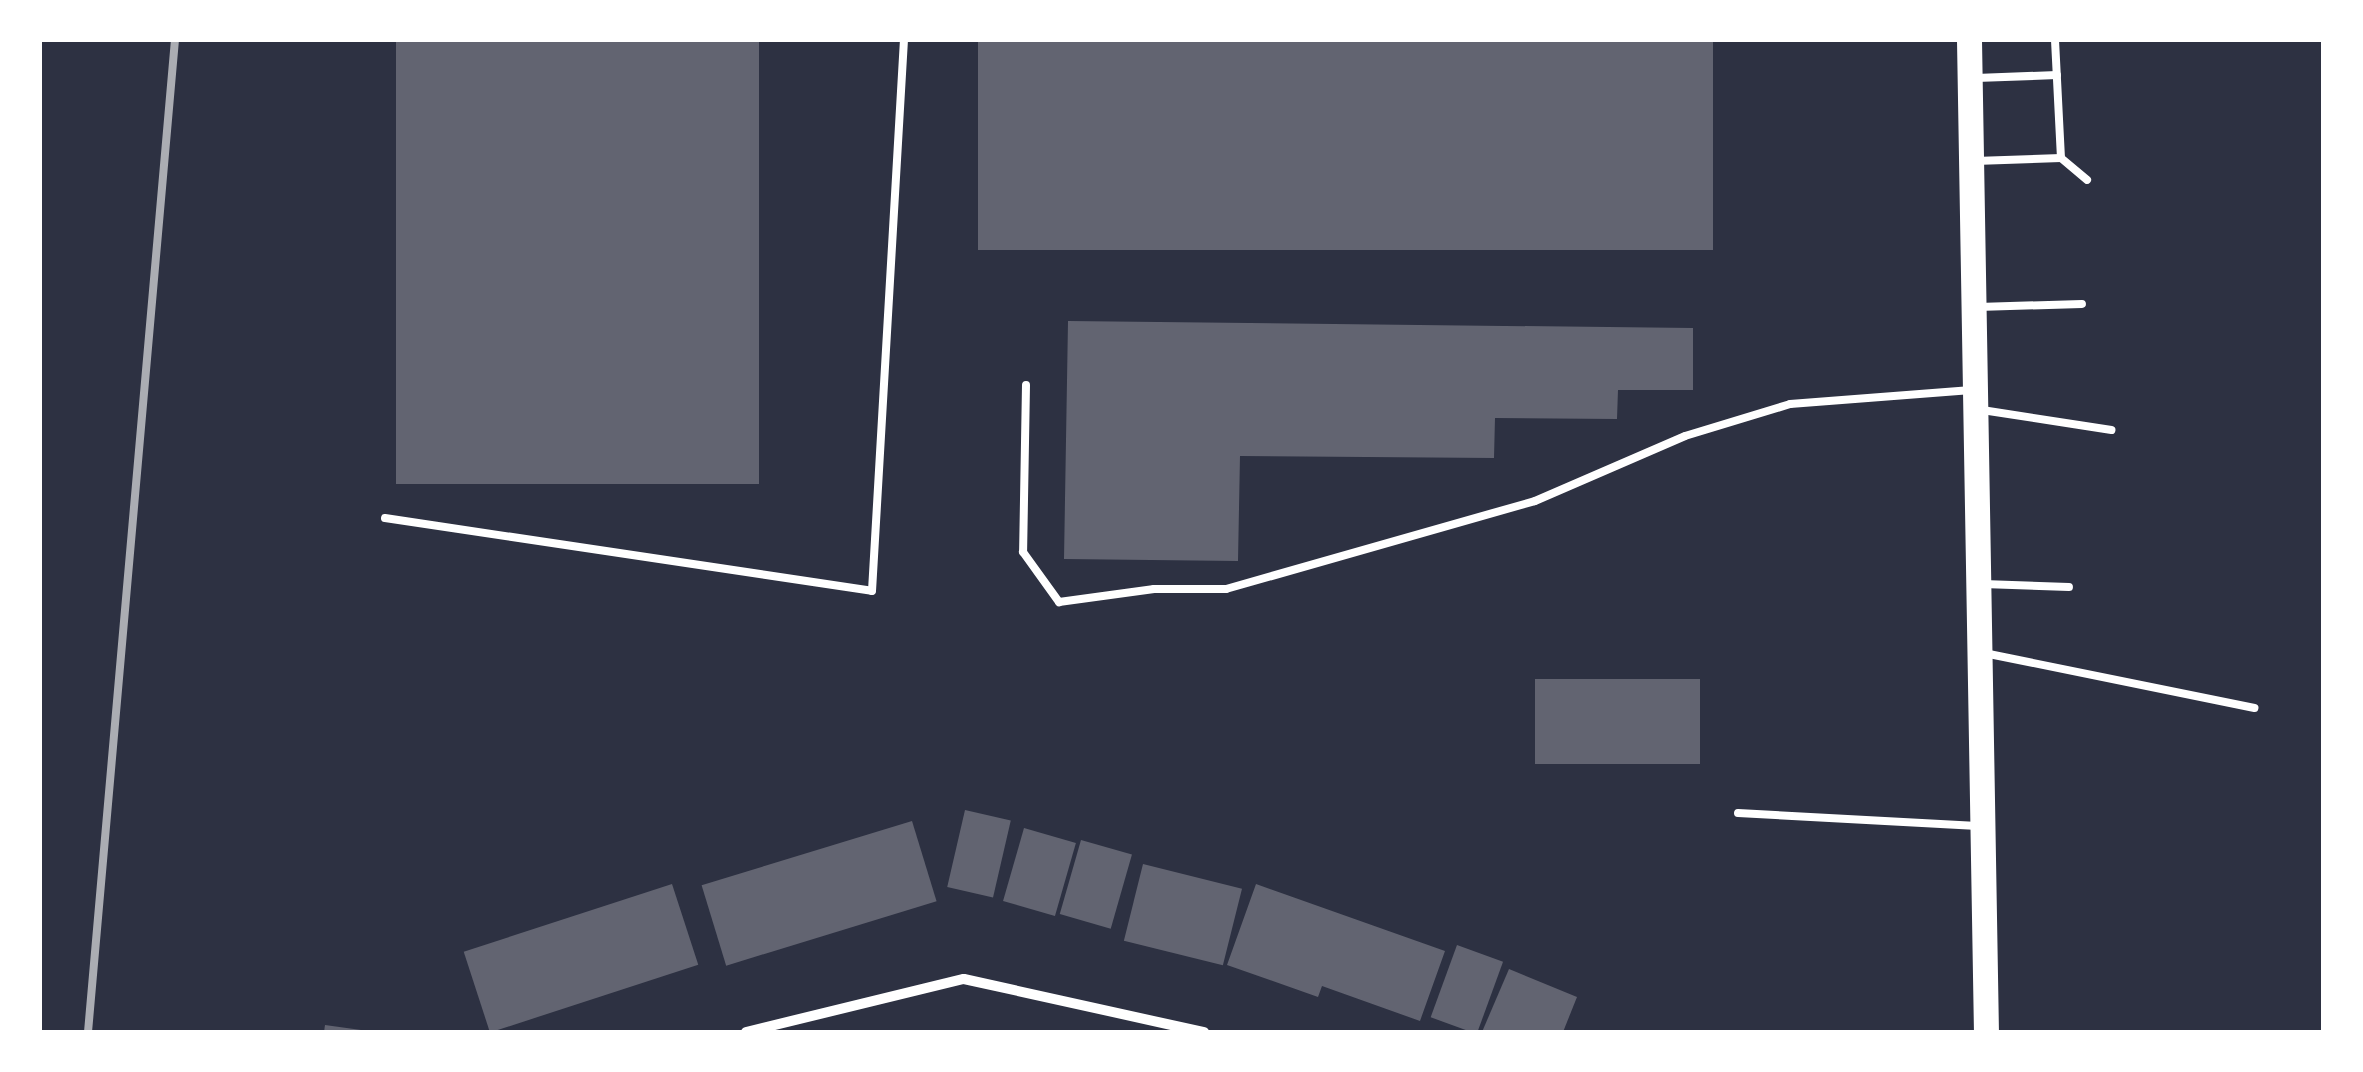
<!DOCTYPE html>
<style>
body{margin:0}
#map{position:relative;width:2363px;height:1072px;overflow:hidden;background:#2d3142;font-family:Mulish,sans-serif}
div>[style]{position:absolute}
.building>*{inset:0;background:#626471;transform-origin:0 0}
.service>*{height:8px;margin:-4px;padding:0 4px;transform-origin:4px;border-radius:4px;background:#fff}
.minor>*{height:10px;margin:-5px;padding:0 5px;transform-origin:5px;border-radius:5px;background:#fff}
.primary>*{height:25px;margin:-12.5px;padding:0 12.5px;transform-origin:12.5px;border-radius:12.5px;background:#fff}
.rail>*{height:8px;margin:-4px;padding:0 4px;transform-origin:4px;border-radius:4px;background:#abadb3}
span{translate:-50% -50%;white-space:nowrap;text-align:center;line-height:1.15;-webkit-text-stroke:10px #fff;paint-order:stroke}
.frame{position:absolute;inset:0;border:42px solid #fff;pointer-events:none}
</style>
<div id="map">
<div class="building">
<i style="left:396px;top:40px;width:363px;height:444px"></i>
<i style="left:978px;top:40px;width:735px;height:210px"></i>
<i style="clip-path:polygon(1068px 321px,1693px 328px,1693px 390px,1618px 390px,1617px 419px,1495px 418px,1494px 458px,1240px 456px,1238px 561px,1064px 559px)"></i>
<i style="left:1535px;top:679px;width:165px;height:85px"></i>
<i style="left:965px;top:810px;width:47px;height:79px;rotate:13deg"></i>
<i style="left:912px;top:821px;width:84px;height:220px;rotate:73deg"></i>
<i style="left:1024px;top:828px;width:54px;height:76px;rotate:16deg"></i>
<i style="left:1081px;top:840px;width:53px;height:77px;rotate:16deg"></i>
<i style="left:1143px;top:864px;width:102px;height:79px;rotate:14deg"></i>
<i style="left:672px;top:884px;width:85px;height:219px;rotate:72deg"></i>
<i style="clip-path:polygon(1256px 884px,1445px 951px,1420px 1021px,1322px 986px,1318px 997px,1227px 965px)"></i>
<i style="left:1457px;top:945px;width:49px;height:77px;rotate:20deg"></i>
<i style="clip-path:polygon(1509px 969px,1577px 997px,1563px 1032px,1482px 1032px)"></i>
<i style="clip-path:polygon(325px 1025px,361px 1030px,361px 1032px,324px 1032px)"></i>
</div>
<div class="service">
<i style="left:2055px;top:40px;width:118px;rotate:87.1deg"></i>
<i style="left:1976px;top:78px;width:81px;rotate:-2.1deg"></i>
<i style="left:1975px;top:161px;width:86px;rotate:-2deg"></i>
<i style="left:2061px;top:158px;width:34px;rotate:40deg"></i>
<i style="left:1978px;top:307px;width:104px;rotate:-1.7deg"></i>
<i style="left:1026px;top:385px;width:167px;rotate:91deg"></i>
<i style="left:1023px;top:552px;width:62px;rotate:54.2deg"></i>
<i style="left:1059px;top:602px;width:96px;rotate:-7.8deg"></i>
<i style="left:1154px;top:589px;width:72px"></i>
<i style="left:1226px;top:589px;width:321px;rotate:-15.9deg"></i>
<i style="left:1535px;top:501px;width:163px;rotate:-23.4deg"></i>
<i style="left:1685px;top:436px;width:110px;rotate:-16.9deg"></i>
<i style="left:1790px;top:404px;width:182px;rotate:-4.4deg"></i>
<i style="left:1982px;top:410px;width:131px;rotate:8.8deg"></i>
<i style="left:385px;top:518px;width:492px;rotate:8.5deg"></i>
<i style="left:872px;top:591px;width:552px;rotate:-86.68deg"></i>
<i style="left:1983px;top:584px;width:86px;rotate:2deg"></i>
<i style="left:1984px;top:653px;width:276px;rotate:11.5deg"></i>
<i style="left:1738px;top:813px;width:240px;rotate:3.1deg"></i>
</div>
<div class="minor">
<i style="left:746px;top:1032px;width:224px;rotate:-13.7deg"></i>
<i style="left:964px;top:979px;width:246px;rotate:12.5deg"></i>
</div>
<div class="primary">
<i style="left:1969px;top:40px;width:992px;rotate:89.02deg"></i>
</div>
<div class="rail">
<i style="left:88px;top:1032px;width:996px;rotate:-84.99deg"></i>
</div>
<div class="frame"></div>
</div>
